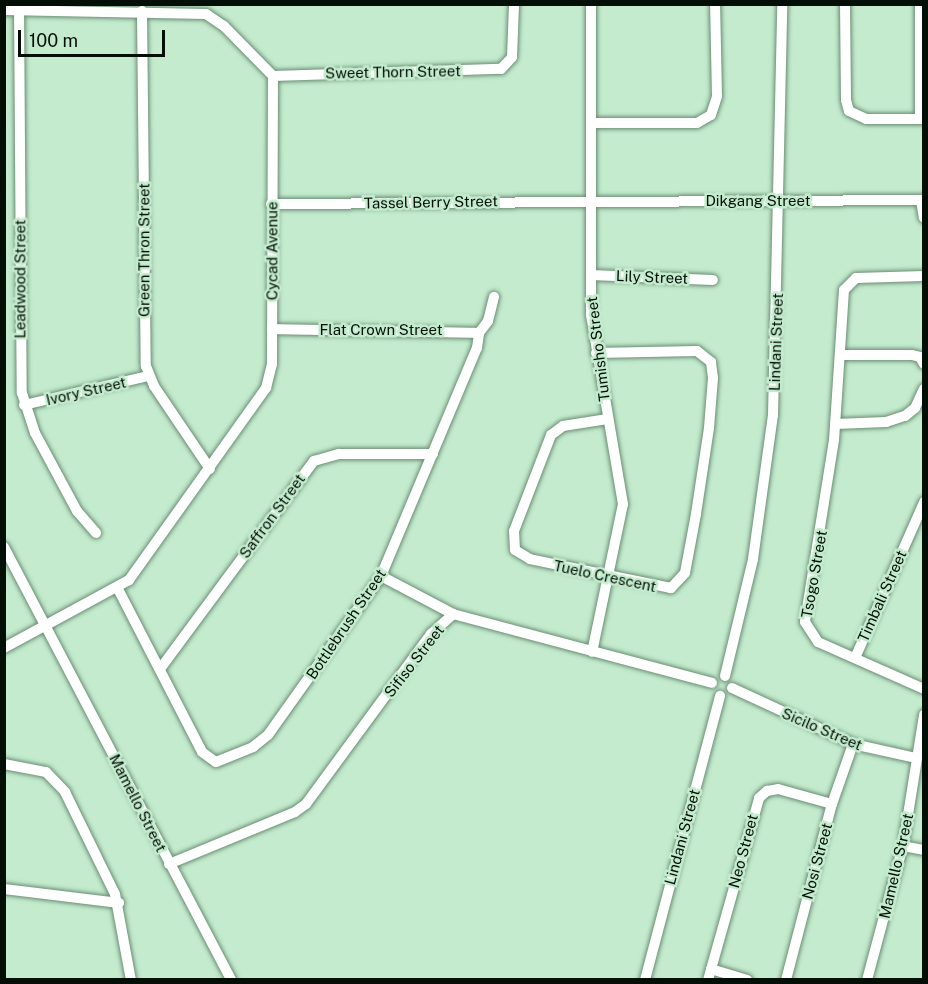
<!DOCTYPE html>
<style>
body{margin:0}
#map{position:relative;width:928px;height:984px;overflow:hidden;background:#c4ebce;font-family:"Public Sans",sans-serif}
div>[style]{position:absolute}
.roads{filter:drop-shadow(0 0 2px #6a8e74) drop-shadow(0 0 2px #6a8e74)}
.minor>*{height:10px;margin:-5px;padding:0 5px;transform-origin:5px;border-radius:5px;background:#fff}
span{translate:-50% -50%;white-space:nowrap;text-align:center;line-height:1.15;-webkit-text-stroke:5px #c4ebce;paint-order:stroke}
.street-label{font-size:15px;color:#030f06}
.frame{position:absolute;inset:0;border:6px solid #030f06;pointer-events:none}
.scale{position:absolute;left:18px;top:30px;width:147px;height:27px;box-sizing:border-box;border:3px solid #030f06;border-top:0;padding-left:8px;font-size:18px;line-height:21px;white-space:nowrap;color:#030f06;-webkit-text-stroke:4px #c4ebce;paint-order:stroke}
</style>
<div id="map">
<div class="roads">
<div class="minor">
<i style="left:591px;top:4px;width:311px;rotate:90deg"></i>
<i style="left:591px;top:315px;width:192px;rotate:80.4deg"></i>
<i style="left:623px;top:504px;width:151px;rotate:101.8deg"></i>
<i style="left:845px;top:4px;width:96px;rotate:89.4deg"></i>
<i style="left:846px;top:100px;width:11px;rotate:75deg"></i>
<i style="left:849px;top:111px;width:19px;rotate:25deg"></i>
<i style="left:866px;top:119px;width:58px"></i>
<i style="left:19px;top:5px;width:388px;rotate:89.6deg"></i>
<i style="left:22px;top:393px;width:42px;rotate:72deg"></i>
<i style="left:35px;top:433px;width:89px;rotate:61.7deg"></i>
<i style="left:77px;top:511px;width:29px;rotate:49deg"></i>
<i style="left:4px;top:10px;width:202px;rotate:1.1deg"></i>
<i style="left:206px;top:14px;width:22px;rotate:34deg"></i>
<i style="left:224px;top:26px;width:70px;rotate:45.6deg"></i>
<i style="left:273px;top:76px;width:288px;rotate:90.2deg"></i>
<i style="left:272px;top:364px;width:25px;rotate:104deg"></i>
<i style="left:266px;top:388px;width:236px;rotate:125.5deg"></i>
<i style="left:129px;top:580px;width:142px;rotate:151.5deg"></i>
<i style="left:142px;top:11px;width:355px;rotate:89.4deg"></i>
<i style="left:146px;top:366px;width:22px;rotate:68deg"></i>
<i style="left:154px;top:386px;width:100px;rotate:56deg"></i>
<i style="left:273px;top:76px;width:228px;rotate:-1.8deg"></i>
<i style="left:501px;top:69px;width:16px;rotate:-47deg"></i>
<i style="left:512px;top:57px;width:53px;rotate:-87.8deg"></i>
<i style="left:920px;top:119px;width:115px;rotate:-90deg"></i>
<i style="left:593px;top:123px;width:104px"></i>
<i style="left:697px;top:123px;width:16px;rotate:-30deg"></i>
<i style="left:711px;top:115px;width:20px;rotate:-72deg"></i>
<i style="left:717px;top:96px;width:92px;rotate:-91.2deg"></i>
<i style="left:921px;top:200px;width:18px;rotate:81deg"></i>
<i style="left:271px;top:204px;width:653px;rotate:-0.35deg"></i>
<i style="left:591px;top:275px;width:122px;rotate:2.3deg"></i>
<i style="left:924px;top:276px;width:68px;rotate:178.3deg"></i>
<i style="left:856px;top:278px;width:17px;rotate:135deg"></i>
<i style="left:844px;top:290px;width:150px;rotate:93.8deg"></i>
<i style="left:834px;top:440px;width:184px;rotate:99.1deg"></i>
<i style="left:805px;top:622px;width:24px;rotate:57deg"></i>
<i style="left:818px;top:642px;width:116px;rotate:23.9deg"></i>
<i style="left:479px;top:333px;width:15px;rotate:-53deg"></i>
<i style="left:488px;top:321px;width:25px;rotate:-76deg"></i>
<i style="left:596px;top:353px;width:101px;rotate:-1.1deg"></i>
<i style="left:697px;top:351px;width:18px;rotate:38deg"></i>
<i style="left:711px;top:362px;width:16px;rotate:83deg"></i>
<i style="left:713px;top:378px;width:50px;rotate:94.6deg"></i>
<i style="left:709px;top:428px;width:87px;rotate:98.6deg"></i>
<i style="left:696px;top:514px;width:60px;rotate:100.6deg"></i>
<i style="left:685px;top:573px;width:21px;rotate:133deg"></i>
<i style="left:671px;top:588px;width:144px;rotate:-168.4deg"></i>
<i style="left:530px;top:559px;width:17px;rotate:-149deg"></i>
<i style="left:515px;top:550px;width:19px;rotate:-93deg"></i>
<i style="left:514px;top:531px;width:103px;rotate:-68.9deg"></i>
<i style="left:551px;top:435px;width:15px;rotate:-37deg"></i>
<i style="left:563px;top:426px;width:45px;rotate:-9deg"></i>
<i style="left:840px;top:355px;width:72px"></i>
<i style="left:912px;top:355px;width:8px;rotate:14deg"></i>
<i style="left:920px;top:357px;width:8px;rotate:60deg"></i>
<i style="left:24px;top:405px;width:128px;rotate:-13.1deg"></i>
<i style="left:835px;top:424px;width:51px;rotate:-2.2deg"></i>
<i style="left:886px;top:422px;width:20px;rotate:-18deg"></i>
<i style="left:905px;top:416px;width:13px;rotate:-39deg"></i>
<i style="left:915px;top:408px;width:21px;rotate:-65deg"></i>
<i style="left:4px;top:547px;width:489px;rotate:62.3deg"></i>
<i style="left:381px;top:576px;width:81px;rotate:27.8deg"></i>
<i style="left:118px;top:589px;width:183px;rotate:62.7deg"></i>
<i style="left:202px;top:752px;width:17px;rotate:36deg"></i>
<i style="left:216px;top:762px;width:40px;rotate:-22deg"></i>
<i style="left:253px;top:747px;width:19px;rotate:-39deg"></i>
<i style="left:268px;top:735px;width:195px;rotate:-54.6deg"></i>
<i style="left:381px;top:576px;width:247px;rotate:-67.2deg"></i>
<i style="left:477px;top:348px;width:15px;rotate:-82deg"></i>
<i style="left:479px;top:333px;width:207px;rotate:-178.9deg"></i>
<i style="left:855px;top:658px;width:171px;rotate:-66.1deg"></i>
<i style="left:160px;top:669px;width:259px;rotate:-53.5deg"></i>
<i style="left:314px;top:461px;width:26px;rotate:-16deg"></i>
<i style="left:339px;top:454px;width:94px"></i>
<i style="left:725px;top:676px;width:120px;rotate:-76.5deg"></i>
<i style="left:753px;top:559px;width:145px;rotate:-82.1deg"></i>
<i style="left:773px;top:415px;width:411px;rotate:-88.7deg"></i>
<i style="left:732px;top:688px;width:133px;rotate:24.8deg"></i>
<i style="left:853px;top:744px;width:65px;rotate:12.5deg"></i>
<i style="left:4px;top:764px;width:43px;rotate:10.8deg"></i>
<i style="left:46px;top:772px;width:28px;rotate:46deg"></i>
<i style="left:65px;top:792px;width:114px;rotate:63.9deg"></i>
<i style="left:115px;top:894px;width:87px;rotate:79.5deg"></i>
<i style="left:903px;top:846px;width:21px;rotate:11deg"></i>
<i style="left:169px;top:864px;width:136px;rotate:-22.4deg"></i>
<i style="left:295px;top:812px;width:14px;rotate:-36deg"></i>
<i style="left:306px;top:804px;width:211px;rotate:-53.7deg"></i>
<i style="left:431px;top:634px;width:30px;rotate:-42deg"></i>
<i style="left:453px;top:614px;width:268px;rotate:14.9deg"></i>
<i style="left:4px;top:889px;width:116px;rotate:6.9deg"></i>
<i style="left:711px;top:969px;width:38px;rotate:17deg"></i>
<i style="left:645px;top:980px;width:294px;rotate:-75.2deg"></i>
<i style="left:708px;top:980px;width:189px;rotate:-74.3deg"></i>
<i style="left:759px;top:798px;width:11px;rotate:-41deg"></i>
<i style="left:767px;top:791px;width:11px;rotate:-10deg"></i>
<i style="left:778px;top:789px;width:56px;rotate:15.5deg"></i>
<i style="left:786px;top:980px;width:182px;rotate:-75.4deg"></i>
<i style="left:832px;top:804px;width:64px;rotate:-70.7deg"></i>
<i style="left:867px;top:980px;width:139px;rotate:-75deg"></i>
<i style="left:903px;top:846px;width:133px;rotate:-80.9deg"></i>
</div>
</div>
<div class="street-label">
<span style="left:393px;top:72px;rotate:-1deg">Sweet Thorn Street</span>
<span style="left:758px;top:201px">Dikgang Street</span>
<span style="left:431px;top:202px;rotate:-1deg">Tassel Berry Street</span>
<span style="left:144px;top:250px;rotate:-90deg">Green Thron Street</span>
<span style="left:272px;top:251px;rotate:-90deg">Cycad Avenue</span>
<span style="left:652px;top:277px;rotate:2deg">Lily Street</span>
<span style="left:20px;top:279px;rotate:-90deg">Leadwood Street</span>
<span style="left:381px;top:330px">Flat Crown Street</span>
<span style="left:776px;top:342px;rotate:-88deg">Lindani Street</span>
<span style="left:598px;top:349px;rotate:-97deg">Tumisho Street</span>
<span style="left:86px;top:391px;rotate:-13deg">Ivory Street</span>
<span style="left:272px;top:516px;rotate:-54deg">Saffron Street</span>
<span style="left:814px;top:574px;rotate:-80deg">Tsogo Street</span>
<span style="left:605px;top:576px;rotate:12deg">Tuelo Crescent</span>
<span style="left:882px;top:596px;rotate:-66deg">Timbali Street</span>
<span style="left:346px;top:624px;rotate:-56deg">Bottlebrush Street</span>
<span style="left:414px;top:661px;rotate:-52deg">Sifiso Street</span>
<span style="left:822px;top:729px;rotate:23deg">Sicilo Street</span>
<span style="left:138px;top:803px;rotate:63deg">Mamello Street</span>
<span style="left:682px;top:837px;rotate:-75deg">Lindani Street</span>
<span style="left:743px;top:851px;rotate:-75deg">Neo Street</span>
<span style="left:817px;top:861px;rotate:-75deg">Nosi Street</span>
<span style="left:896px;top:866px;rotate:-77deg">Mamello Street</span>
</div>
<div class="frame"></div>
<div class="scale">100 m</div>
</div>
